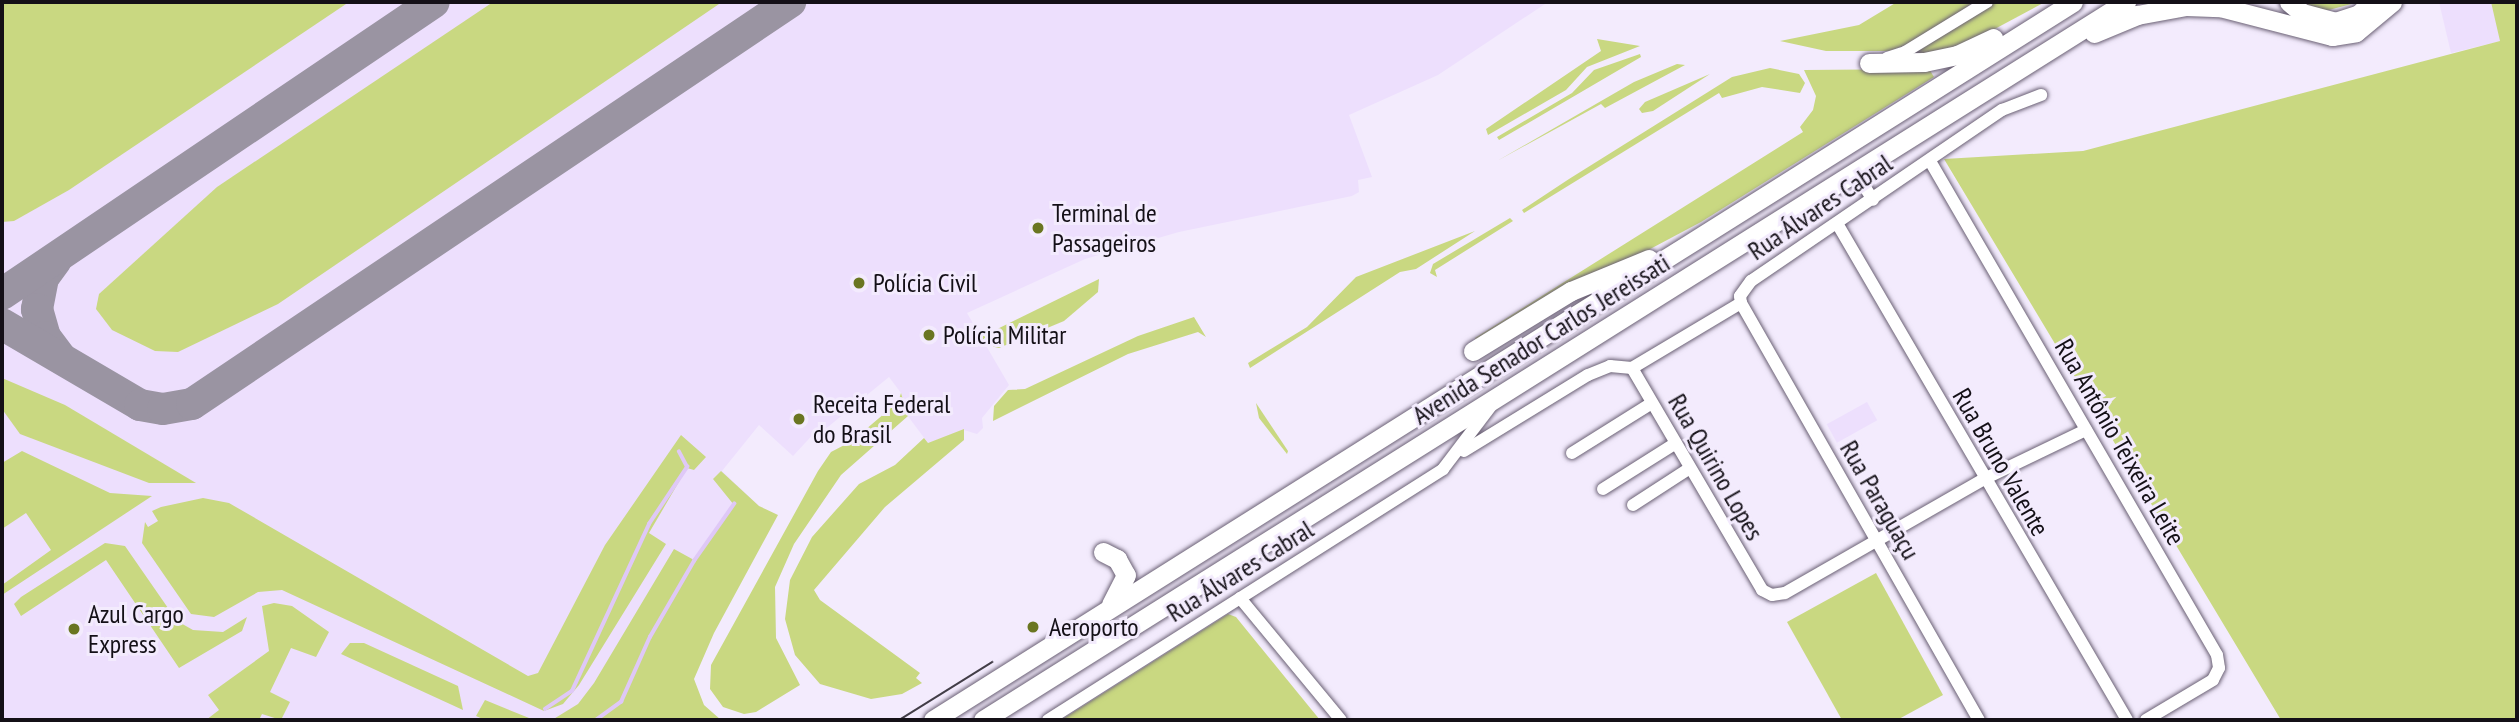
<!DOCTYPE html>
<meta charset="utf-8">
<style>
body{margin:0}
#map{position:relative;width:2519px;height:722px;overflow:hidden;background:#f3ebfd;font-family:"PT Sans Narrow",sans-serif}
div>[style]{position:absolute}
.built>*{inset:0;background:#eddffd;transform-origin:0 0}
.green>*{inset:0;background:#c9d881}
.stream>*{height:3.5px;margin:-1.75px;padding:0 1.75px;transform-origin:1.75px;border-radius:1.75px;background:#dfc8f7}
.taxiway>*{height:32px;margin:-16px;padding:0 16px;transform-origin:16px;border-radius:16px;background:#9a94a2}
.roads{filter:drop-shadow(0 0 2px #6a6074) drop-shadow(0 0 2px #6a6074)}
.street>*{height:12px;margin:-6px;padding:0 6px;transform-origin:6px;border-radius:6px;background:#fff}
.primary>*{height:19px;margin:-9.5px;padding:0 9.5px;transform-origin:9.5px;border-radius:9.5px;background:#fff}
.tram>*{height:2px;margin:-1px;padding:0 1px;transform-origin:1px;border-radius:1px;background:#423d47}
.dots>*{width:19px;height:19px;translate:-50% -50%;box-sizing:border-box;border:4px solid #f3ebfd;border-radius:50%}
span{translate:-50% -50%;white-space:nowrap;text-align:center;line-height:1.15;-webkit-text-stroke:6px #f3ebfd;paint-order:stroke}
.street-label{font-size:26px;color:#141017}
.poi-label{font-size:26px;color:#141017}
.left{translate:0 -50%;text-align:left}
.frame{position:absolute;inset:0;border:4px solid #141017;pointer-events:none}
</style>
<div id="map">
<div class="built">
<i style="clip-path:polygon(2px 2px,1548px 2px,1438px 75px,1349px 115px,1372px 177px,1358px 180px,1359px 192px,1352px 196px,1179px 232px,1085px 259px,967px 313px,1009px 385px,982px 418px,983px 428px,977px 434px,964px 430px,928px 443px,904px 411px,901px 393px,889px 377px,823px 431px,819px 428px,793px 456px,759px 425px,722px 471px,759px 506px,633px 720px,2px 720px)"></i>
<i style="clip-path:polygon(2439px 2px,2491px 2px,2501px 41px,2451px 53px)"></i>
<i style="left:1867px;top:402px;width:21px;height:46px;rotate:61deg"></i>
</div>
<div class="green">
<i style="clip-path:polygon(2px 2px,349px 2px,69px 190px,14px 221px,2px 222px)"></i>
<i style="clip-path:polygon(493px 2px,722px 2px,278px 304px,178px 352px,155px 351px,112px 330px,96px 309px,99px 294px,217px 187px)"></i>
<i style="clip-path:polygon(1897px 2px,1974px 2px,1919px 40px,1890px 51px,1826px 51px,1780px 41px,1859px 25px)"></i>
<i style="clip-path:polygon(1995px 2px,2045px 2px,1961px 47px,1899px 58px)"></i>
<i style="clip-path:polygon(2301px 2px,2359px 2px,2325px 11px)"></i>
<i style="clip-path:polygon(2491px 2px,2517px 2px,2517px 720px,2281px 720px,1944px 159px,2083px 151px,2500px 41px)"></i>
<i style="clip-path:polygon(1597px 39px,1640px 46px,1587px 67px,1566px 90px,1488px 135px,1486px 129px,1601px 51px)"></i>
<i style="clip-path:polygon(1640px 54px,1641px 57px,1499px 140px,1497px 137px,1572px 93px,1594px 70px)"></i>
<i style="clip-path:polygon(1677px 64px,1685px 65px,1605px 108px,1601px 104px,1497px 161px,1634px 82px)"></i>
<i style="clip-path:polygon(1770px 68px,1799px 74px,1805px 83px,1800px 93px,1762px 87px,1722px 98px,1719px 93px,1524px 213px,1522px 210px,1569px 179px,1732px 77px)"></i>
<i style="clip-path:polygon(1929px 69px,1934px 77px,1701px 222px,1477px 341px,1475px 338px,1803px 132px,1800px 127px,1813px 110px,1816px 96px,1804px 70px)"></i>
<i style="clip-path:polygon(1710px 74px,1653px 111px,1642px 113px,1639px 109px,1645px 102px)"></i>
<i style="clip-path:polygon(1510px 218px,1513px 221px,1435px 270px,1437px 277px,1430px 273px,1433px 264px)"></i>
<i style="clip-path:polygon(1475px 231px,1416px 269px,1400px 272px,1250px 368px,1248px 363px,1307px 327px,1356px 277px)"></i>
<i style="clip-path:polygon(1099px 279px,1098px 292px,1064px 321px,999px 348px,986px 345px,981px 337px)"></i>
<i style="clip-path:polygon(1194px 317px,1206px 337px,1198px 332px,1128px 354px,993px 421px,994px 406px,1008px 390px,1025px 389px,1138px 336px)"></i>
<i style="clip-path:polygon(2px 378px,65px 405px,196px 483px,149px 483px,20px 434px,2px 409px)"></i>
<i style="clip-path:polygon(901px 393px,908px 416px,841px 475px,794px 544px,775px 587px,776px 638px,800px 685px,756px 712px,744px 714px,723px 707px,710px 689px,711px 665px,818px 471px,831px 452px,852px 441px,898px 402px)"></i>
<i style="clip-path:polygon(1256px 403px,1288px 451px,1287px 454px,1259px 418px)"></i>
<i style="clip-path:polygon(964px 429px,964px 440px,885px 507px,814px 590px,820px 600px,920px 673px,916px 678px,922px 683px,902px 694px,871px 699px,820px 684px,795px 655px,785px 619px,790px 580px,812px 537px,859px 484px,895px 465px,924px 438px,928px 443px)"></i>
<i style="clip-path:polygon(681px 435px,706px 457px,694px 470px,687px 468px,649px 533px,666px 544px,579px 685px,563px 704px,544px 711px,282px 590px,258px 592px,214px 617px,191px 614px,142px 543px,145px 522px,148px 527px,158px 521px,152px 511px,161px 507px,203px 498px,229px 503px,528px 676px,538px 673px,605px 545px)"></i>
<i style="clip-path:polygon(22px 451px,110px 493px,152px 496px,2px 595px,2px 585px,51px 550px,26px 513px,2px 529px,2px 463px)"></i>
<i style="clip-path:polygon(721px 471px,759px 506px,778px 515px,714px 633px,694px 679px,704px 705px,721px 720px,552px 720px,578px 704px,594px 683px,674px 549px,694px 560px,734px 505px,713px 479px)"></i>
<i style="clip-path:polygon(105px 543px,125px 546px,177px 621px,193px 630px,223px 632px,247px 617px,242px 631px,179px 668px,106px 560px,21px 616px,14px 604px,21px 597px)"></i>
<i style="clip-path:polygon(1876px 573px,1943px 695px,1897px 720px,1842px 720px,1787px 622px)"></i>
<i style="clip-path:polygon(274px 603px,292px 606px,329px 632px,316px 657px,291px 648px,270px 692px,290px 702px,281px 720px,262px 714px,259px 720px,206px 720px,219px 710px,208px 695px,269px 651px,262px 606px)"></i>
<i style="clip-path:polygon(1228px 614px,1236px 617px,1320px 720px,1061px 720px)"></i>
<i style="clip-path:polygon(350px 643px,364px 643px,458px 686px,463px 710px,341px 654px)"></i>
<i style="clip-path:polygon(485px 700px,534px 720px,485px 720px,476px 716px)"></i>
</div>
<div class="stream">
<i style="left:545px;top:709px;width:32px;rotate:-34deg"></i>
<i style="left:572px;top:691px;width:184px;rotate:-65.2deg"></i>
<i style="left:649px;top:524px;width:69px;rotate:-56.3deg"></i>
<i style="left:687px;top:467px;width:17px;rotate:-118deg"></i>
<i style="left:596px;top:720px;width:31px;rotate:-36deg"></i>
<i style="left:621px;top:702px;width:71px;rotate:-66deg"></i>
<i style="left:650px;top:637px;width:88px;rotate:-59.9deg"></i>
<i style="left:694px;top:561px;width:70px;rotate:-54.9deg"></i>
</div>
<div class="taxiway">
<i style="left:56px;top:260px;width:22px;rotate:126deg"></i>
<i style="left:43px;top:278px;width:32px;rotate:101deg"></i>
<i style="left:37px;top:309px;width:29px;rotate:74deg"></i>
<i style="left:45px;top:337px;width:25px;rotate:53deg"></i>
<i style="left:2px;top:294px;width:521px;rotate:-34.06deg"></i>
<i style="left:2px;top:324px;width:160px;rotate:30.4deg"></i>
<i style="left:140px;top:405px;width:23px;rotate:10deg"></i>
<i style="left:163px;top:409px;width:29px;rotate:-10deg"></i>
<i style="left:192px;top:404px;width:721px;rotate:-33.91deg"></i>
</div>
<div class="roads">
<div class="street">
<i style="left:1887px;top:58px;width:19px;rotate:-18deg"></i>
<i style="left:1905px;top:52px;width:96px;rotate:-31.4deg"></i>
<i style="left:1930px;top:161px;width:571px;rotate:59.84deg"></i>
<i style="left:2217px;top:655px;width:13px;rotate:81deg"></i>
<i style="left:2219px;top:668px;width:13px;rotate:117deg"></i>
<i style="left:2213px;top:680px;width:78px;rotate:149.2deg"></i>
<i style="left:1855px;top:172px;width:33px;rotate:57deg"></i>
<i style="left:1838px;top:225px;width:573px;rotate:59.72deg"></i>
<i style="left:1741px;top:303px;width:480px;rotate:60.3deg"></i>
<i style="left:1741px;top:303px;width:7px;rotate:-98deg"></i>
<i style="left:1740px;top:296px;width:19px;rotate:-54deg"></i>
<i style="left:1751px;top:281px;width:304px;rotate:-34.3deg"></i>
<i style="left:2002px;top:110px;width:42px;rotate:-21deg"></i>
<i style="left:1632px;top:368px;width:257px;rotate:59.6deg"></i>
<i style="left:1762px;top:590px;width:11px;rotate:27deg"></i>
<i style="left:1772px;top:595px;width:13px;rotate:-9deg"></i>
<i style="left:1785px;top:593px;width:229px;rotate:-29.8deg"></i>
<i style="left:1984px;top:479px;width:113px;rotate:-25.7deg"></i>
<i style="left:1464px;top:451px;width:145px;rotate:-31.5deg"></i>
<i style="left:1588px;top:375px;width:24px;rotate:-22deg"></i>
<i style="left:1610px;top:366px;width:22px;rotate:5deg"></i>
<i style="left:1632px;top:368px;width:127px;rotate:-30.8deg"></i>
<i style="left:1572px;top:453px;width:94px;rotate:-32deg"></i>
<i style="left:1603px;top:489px;width:86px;rotate:-32.2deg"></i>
<i style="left:1633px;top:505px;width:68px;rotate:-33deg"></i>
<i style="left:1240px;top:598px;width:158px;rotate:50.4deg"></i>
<i style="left:1048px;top:720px;width:468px;rotate:-32.4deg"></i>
<i style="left:1443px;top:469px;width:84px;rotate:-52.7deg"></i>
</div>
<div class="primary">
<i style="left:2289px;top:2px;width:17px;rotate:40deg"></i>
<i style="left:2302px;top:13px;width:34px;rotate:15deg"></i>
<i style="left:2335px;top:22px;width:25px;rotate:-18deg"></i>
<i style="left:2359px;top:14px;width:18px;rotate:-43deg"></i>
<i style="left:2094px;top:33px;width:47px;rotate:-22.7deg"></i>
<i style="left:2137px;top:15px;width:50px;rotate:-10.4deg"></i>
<i style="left:2186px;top:6px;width:34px;rotate:2deg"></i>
<i style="left:2220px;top:7px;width:116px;rotate:14.5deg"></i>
<i style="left:2332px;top:36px;width:24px;rotate:-9deg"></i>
<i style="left:2356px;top:32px;width:47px;rotate:-39.8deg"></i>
<i style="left:1869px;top:63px;width:55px;rotate:-1deg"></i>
<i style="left:1924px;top:62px;width:34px;rotate:-12deg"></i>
<i style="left:1957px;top:55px;width:40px;rotate:-25deg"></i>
<i style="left:1473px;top:351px;width:115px;rotate:-31.5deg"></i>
<i style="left:1571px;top:291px;width:84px;rotate:-22.3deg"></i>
<i style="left:1103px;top:552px;width:16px;rotate:27deg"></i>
<i style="left:1117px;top:559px;width:18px;rotate:61deg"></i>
<i style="left:1126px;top:575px;width:33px;rotate:117deg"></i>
<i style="left:933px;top:720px;width:1347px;rotate:-32.2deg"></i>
<i style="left:983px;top:720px;width:1350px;rotate:-32.14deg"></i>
</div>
</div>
<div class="tram">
<i style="left:899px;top:720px;width:110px;rotate:-31.9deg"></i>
</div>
<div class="dots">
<i style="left:1038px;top:228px;background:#6a7621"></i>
<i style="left:859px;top:283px;background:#6a7621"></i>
<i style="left:929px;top:335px;background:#6a7621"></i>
<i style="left:799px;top:419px;background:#6a7621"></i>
<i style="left:1033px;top:627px;background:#6a7621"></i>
<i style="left:74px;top:629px;background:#6a7621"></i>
</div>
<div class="street-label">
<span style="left:1820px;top:207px;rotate:-34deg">Rua Álvares Cabral</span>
<span style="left:1541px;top:339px;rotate:-32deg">Avenida Senador Carlos Jereissati</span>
<span style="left:2120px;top:442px;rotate:60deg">Rua Antônio Teixeira Leite</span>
<span style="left:2001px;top:462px;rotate:60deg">Rua Bruno Valente</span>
<span style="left:1716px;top:467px;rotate:60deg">Rua Quirino Lopes</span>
<span style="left:1880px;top:500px;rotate:60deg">Rua Paraguaçu</span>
<span style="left:1240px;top:571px;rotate:-32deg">Rua Álvares Cabral</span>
</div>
<div class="poi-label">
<span class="left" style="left:1052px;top:228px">Terminal de<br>Passageiros</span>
<span class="left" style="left:873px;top:283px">Polícia Civil</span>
<span class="left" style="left:943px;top:335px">Polícia Militar</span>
<span class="left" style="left:813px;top:419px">Receita Federal<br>do Brasil</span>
<span class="left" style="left:88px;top:629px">Azul Cargo<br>Express</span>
<span class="left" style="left:1049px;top:627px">Aeroporto</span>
</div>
<div class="frame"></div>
</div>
